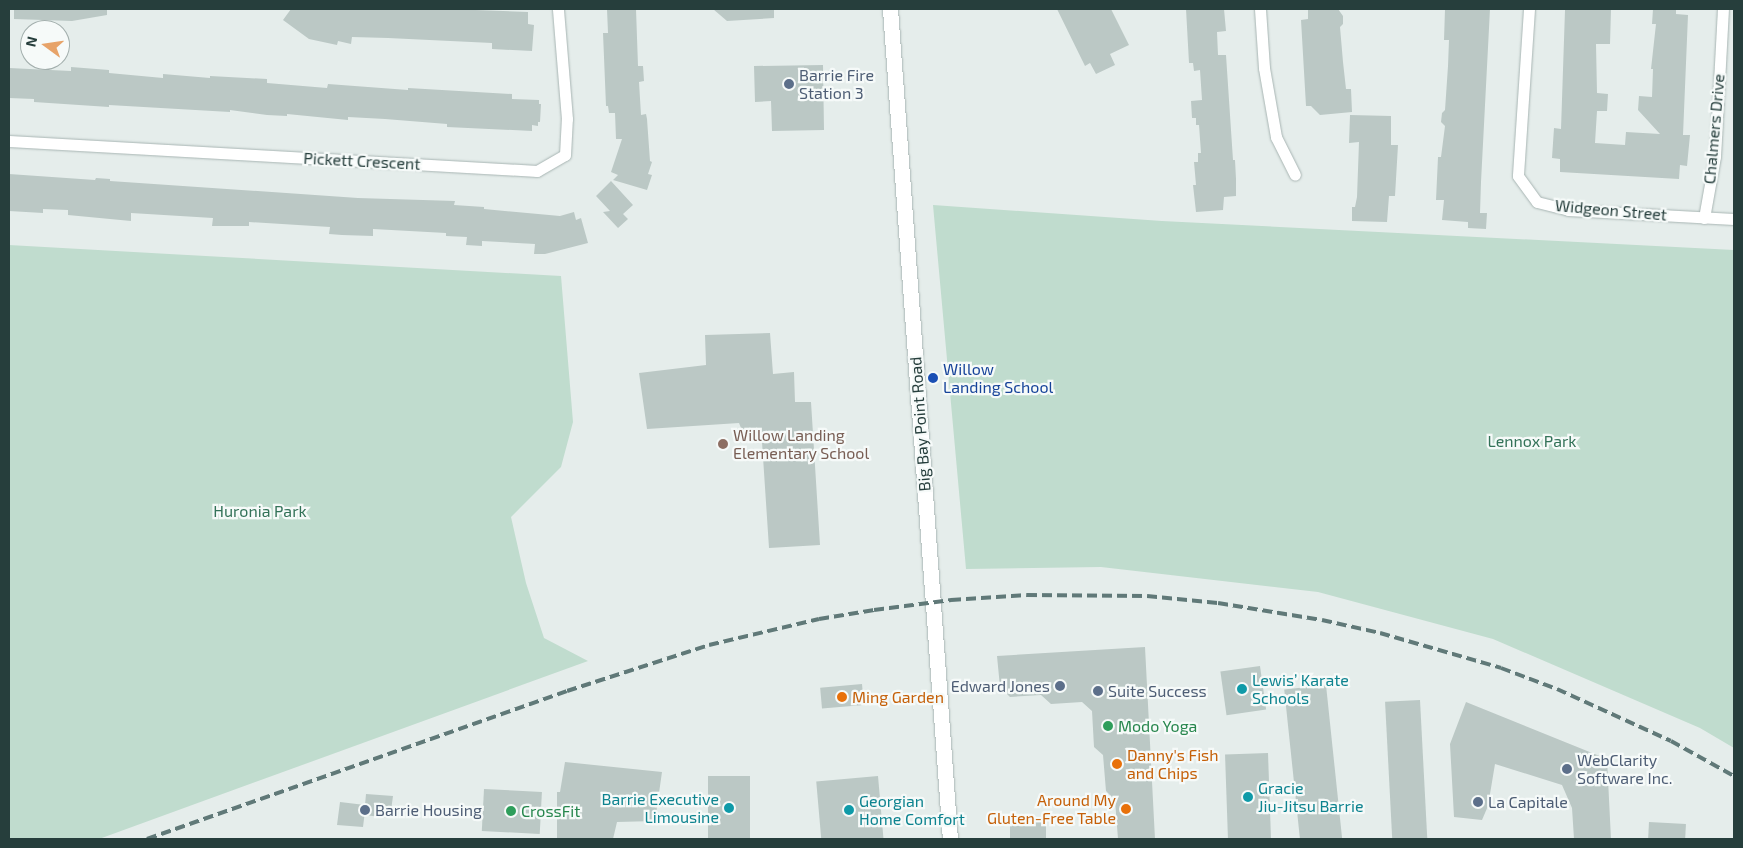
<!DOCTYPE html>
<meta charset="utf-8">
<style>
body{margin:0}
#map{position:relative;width:1743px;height:848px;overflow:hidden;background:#e5edeb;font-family:"Exo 2",sans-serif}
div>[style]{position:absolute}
.green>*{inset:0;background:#c0dcce}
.building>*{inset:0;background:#bbc8c5;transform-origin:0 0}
.roads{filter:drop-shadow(0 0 1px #a8b5b3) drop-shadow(0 0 1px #a8b5b3)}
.minor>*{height:11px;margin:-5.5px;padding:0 5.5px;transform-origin:5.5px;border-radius:5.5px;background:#fff}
.tertiary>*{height:15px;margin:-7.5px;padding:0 7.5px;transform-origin:7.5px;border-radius:7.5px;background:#fff}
.rail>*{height:4px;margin-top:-2px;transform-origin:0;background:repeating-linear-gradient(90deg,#607978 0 10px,transparent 0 15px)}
.dots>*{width:14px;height:14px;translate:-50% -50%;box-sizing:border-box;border:2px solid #f6faf9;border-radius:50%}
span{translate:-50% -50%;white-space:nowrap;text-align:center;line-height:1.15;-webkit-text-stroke:4.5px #f6faf9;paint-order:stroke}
.service-label{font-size:16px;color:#4e5e75}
.left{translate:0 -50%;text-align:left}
.right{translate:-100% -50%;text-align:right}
.street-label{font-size:16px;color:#263e3c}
.transit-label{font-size:16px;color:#164399}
.education-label{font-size:16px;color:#785e54}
.park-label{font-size:16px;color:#337258}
.culture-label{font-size:16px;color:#0d838f}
.food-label{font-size:16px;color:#c56008}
.leisure-label{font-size:16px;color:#27864d}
.frame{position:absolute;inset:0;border:10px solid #263e3c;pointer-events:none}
.north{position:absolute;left:20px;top:20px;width:50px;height:50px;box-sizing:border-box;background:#f6faf9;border:1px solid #a3afad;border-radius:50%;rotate:284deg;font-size:14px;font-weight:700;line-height:20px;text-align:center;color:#263e3c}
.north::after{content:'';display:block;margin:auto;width:18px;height:22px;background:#e7a369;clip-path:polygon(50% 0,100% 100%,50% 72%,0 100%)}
</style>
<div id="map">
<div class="green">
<i style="clip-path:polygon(933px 205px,1162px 221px,1734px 250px,1734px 748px,1700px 728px,1493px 639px,1318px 592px,1101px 567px,966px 569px)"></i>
<i style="clip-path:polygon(9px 245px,561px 276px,573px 422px,561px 467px,511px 517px,526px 583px,544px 638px,588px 661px,99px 839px,9px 839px)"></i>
</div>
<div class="building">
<i style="clip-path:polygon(14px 9px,107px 9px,107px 15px,72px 21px,14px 19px)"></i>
<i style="clip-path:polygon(291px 9px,448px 9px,528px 12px,528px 24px,534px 25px,532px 51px,492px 49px,492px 43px,388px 38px,352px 37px,351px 44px,338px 41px,337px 45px,309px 39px,283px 20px)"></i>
<i style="clip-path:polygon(607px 9px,636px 9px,638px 66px,643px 66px,644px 81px,639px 82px,641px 115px,646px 114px,647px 119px,650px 161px,652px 162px,648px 174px,652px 175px,647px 190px,613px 180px,618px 175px,611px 172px,622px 139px,616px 139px,615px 113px,609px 113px,608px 106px,606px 106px,603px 33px,608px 33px)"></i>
<i style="clip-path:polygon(713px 9px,774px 9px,774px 18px,727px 21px)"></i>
<i style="clip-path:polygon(1057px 9px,1111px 9px,1129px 45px,1110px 54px,1115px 65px,1096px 74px,1090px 63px,1085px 66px)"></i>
<i style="clip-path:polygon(1186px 9px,1224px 9px,1226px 31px,1217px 32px,1218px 55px,1226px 55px,1233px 160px,1235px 160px,1236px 179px,1236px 196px,1224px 197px,1223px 210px,1196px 212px,1193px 185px,1196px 185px,1194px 162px,1198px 162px,1198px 153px,1201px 153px,1199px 125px,1196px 125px,1196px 118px,1192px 118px,1191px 101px,1202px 100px,1200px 70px,1194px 71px,1193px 63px,1189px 63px)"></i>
<i style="clip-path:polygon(1338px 9px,1343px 16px,1343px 24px,1340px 27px,1343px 62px,1346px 89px,1351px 89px,1352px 112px,1320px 115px,1311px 106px,1306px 106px,1301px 20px,1308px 19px,1308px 10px)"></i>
<i style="clip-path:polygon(1445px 9px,1490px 9px,1481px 182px,1480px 213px,1487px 213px,1486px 229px,1468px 228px,1468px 222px,1442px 220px,1444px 200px,1436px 200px,1438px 157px,1441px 157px,1445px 126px,1441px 122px,1442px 113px,1445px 110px,1448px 66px,1449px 40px,1444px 40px)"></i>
<i style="clip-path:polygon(1611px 9px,1610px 44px,1596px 44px,1597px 93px,1608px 94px,1607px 111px,1597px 111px,1595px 143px,1625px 145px,1626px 132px,1660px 134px,1638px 110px,1639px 96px,1652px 97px,1653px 69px,1651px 69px,1656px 24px,1652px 24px,1653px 9px,1676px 9px,1676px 14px,1688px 15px,1683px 135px,1690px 135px,1687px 166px,1680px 165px,1679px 179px,1560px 172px,1560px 159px,1552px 158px,1554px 128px,1561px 129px,1565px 10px)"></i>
<i style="clip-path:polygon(823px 65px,824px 130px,772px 131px,771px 101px,755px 102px,754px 66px)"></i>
<i style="clip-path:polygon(71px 67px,109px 70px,109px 73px,163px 78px,163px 74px,210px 78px,210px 76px,267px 79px,267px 83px,327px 88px,328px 84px,408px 90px,408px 88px,512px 94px,512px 99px,539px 100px,539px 104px,541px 104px,540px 122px,538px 122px,538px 126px,532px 125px,532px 131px,447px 127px,447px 124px,385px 119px,348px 117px,348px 120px,287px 114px,287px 116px,267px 115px,230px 110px,230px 112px,109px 105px,109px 107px,34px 102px,34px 99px,9px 98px,9px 68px,71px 71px)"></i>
<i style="clip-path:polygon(1350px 115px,1391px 116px,1391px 145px,1398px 145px,1395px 196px,1389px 196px,1387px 222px,1352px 221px,1352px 207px,1355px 207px,1357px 197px,1359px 142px,1349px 143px)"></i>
<i style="clip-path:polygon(9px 174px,95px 180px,96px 178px,110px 179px,110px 181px,358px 198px,455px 201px,454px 205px,484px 207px,484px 209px,560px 216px,574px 212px,576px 220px,581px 218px,588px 243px,545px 254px,534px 254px,535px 244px,482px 241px,482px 246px,466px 245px,467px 237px,446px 236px,446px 233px,373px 229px,373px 236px,342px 235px,329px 234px,330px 227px,249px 222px,249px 226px,212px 226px,213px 218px,131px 213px,131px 221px,68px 215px,68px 210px,43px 209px,43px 213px,9px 211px)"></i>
<i style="clip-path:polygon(611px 181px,633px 205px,623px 214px,628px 219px,618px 228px,603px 212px,610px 211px,596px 196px)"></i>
<i style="clip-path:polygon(770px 333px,773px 374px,794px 372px,795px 402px,811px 402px,820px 545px,769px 548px,762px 442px,752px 440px,743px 433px,739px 423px,647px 429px,639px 373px,706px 365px,705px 335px)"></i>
<i style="clip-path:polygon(1145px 647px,1155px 839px,1118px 839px,1115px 800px,1106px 791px,1103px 755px,1094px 747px,1092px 711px,1082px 702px,1051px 704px,1041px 695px,1010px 697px,1000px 687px,997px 656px)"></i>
<i style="left:1260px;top:666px;width:44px;height:40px;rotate:82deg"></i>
<i style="left:862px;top:684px;width:21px;height:42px;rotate:85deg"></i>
<i style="left:1326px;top:685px;width:155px;height:42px;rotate:84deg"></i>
<i style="left:1420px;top:700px;width:139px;height:35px;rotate:87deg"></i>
<i style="clip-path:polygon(1466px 702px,1607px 759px,1611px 839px,1574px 839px,1572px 808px,1562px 785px,1495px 764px,1488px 806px,1482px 820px,1454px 817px,1450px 744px)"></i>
<i style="left:1268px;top:753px;width:86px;height:43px;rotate:88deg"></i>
<i style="clip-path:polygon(565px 762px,662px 772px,655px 821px,617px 822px,613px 839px,557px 839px,557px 792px,560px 792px)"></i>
<i style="left:708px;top:776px;width:42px;height:63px"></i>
<i style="left:878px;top:776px;width:63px;height:62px;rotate:85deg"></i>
<i style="left:484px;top:789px;width:58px;height:42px;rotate:3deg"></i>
<i style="clip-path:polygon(366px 794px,393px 796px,390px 818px,364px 815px,365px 811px,363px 827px,337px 825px,340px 802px,365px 805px)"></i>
<i style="left:1046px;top:817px;width:22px;height:36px;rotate:90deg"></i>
<i style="left:1649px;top:822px;width:37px;height:17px;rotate:3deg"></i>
</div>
<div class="roads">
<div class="minor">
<i style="left:1260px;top:9px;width:59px;rotate:86.1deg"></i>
<i style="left:1264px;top:68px;width:70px;rotate:80.1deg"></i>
<i style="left:1276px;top:137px;width:42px;rotate:63.4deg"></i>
<i style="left:1529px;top:9px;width:167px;rotate:93.8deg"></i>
<i style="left:1518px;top:176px;width:32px;rotate:54deg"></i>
<i style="left:1537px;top:202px;width:32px;rotate:14deg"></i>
<i style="left:1568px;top:210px;width:166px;rotate:3.1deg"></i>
<i style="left:9px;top:141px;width:529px;rotate:3.25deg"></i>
<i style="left:537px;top:171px;width:32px;rotate:-30deg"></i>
<i style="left:565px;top:155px;width:36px;rotate:-87deg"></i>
<i style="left:567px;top:119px;width:110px;rotate:-94.7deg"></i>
<i style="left:1704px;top:218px;width:63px;rotate:-79.9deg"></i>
<i style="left:1715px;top:156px;width:147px;rotate:-86.9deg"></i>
</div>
<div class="tertiary">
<i style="left:890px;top:9px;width:832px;rotate:85.87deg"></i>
</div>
</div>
<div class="rail">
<i style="left:147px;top:839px;width:445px;rotate:-19.4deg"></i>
<i style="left:567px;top:691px;width:149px;rotate:-17.9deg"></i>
<i style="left:709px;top:645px;width:113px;rotate:-13.3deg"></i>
<i style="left:819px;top:619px;width:56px;rotate:-9.3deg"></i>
<i style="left:874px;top:610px;width:78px;rotate:-7.4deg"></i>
<i style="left:951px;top:600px;width:76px;rotate:-3.8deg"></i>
<i style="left:1027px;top:595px;width:120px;rotate:0.5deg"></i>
<i style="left:1147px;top:596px;width:71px;rotate:5.6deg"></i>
<i style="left:1218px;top:603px;width:105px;rotate:9.3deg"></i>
<i style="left:1322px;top:620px;width:59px;rotate:12.6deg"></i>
<i style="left:1380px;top:633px;width:126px;rotate:16.1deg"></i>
<i style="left:1501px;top:668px;width:60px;rotate:20.6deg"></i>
<i style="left:1557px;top:689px;width:125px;rotate:24.5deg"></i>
<i style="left:1671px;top:741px;width:72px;rotate:29.1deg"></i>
</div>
<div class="dots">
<i style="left:789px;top:84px;background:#5c6f8a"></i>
<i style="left:933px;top:378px;background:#1a4fb4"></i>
<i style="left:723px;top:444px;background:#8d6e63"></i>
<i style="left:1060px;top:686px;background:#5c6f8a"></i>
<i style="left:1242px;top:689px;background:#0f9aa8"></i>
<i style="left:1098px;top:691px;background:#5c6f8a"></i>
<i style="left:842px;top:697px;background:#e8710a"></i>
<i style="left:1108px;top:726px;background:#2e9e5b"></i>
<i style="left:1117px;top:764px;background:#e8710a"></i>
<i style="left:1567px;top:769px;background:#5c6f8a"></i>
<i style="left:1248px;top:797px;background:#0f9aa8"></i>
<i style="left:1478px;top:802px;background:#5c6f8a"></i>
<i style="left:729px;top:808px;background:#0f9aa8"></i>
<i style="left:1126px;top:809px;background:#e8710a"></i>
<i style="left:365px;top:810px;background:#5c6f8a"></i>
<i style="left:849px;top:810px;background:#0f9aa8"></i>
<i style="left:511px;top:811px;background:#2e9e5b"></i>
</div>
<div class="service-label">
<span class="left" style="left:799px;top:84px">Barrie Fire<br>Station 3</span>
<span class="right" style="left:1050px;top:686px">Edward Jones</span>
<span class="left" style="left:1108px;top:691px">Suite Success</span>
<span class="left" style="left:1577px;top:769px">WebClarity<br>Software Inc.</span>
<span class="left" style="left:1488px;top:802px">La Capitale</span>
<span class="left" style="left:375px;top:810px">Barrie Housing</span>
</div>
<div class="street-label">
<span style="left:1714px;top:129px;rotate:-85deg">Chalmers Drive</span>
<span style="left:362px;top:161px;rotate:3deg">Pickett Crescent</span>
<span style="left:1611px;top:210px;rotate:5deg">Widgeon Street</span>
<span style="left:920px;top:424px;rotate:-94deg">Big Bay Point Road</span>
</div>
<div class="transit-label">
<span class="left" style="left:943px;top:378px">Willow<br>Landing School</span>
</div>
<div class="education-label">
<span class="left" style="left:733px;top:444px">Willow Landing<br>Elementary School</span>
</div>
<div class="park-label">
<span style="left:1532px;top:441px">Lennox Park</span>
<span style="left:260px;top:511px">Huronia Park</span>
</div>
<div class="culture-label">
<span class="left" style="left:1252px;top:689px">Lewis’ Karate<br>Schools</span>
<span class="left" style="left:1258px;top:797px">Gracie<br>Jiu-Jitsu Barrie</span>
<span class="right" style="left:719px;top:808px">Barrie Executive<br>Limousine</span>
<span class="left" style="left:859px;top:810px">Georgian<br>Home Comfort</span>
</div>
<div class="food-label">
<span class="left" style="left:852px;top:697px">Ming Garden</span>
<span class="left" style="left:1127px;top:764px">Danny's Fish<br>and Chips</span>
<span class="right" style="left:1116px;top:809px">Around My<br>Gluten-Free Table</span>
</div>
<div class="leisure-label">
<span class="left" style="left:1118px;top:726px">Modo Yoga</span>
<span class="left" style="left:521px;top:811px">CrossFit</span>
</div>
<div class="frame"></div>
<div class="north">N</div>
</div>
